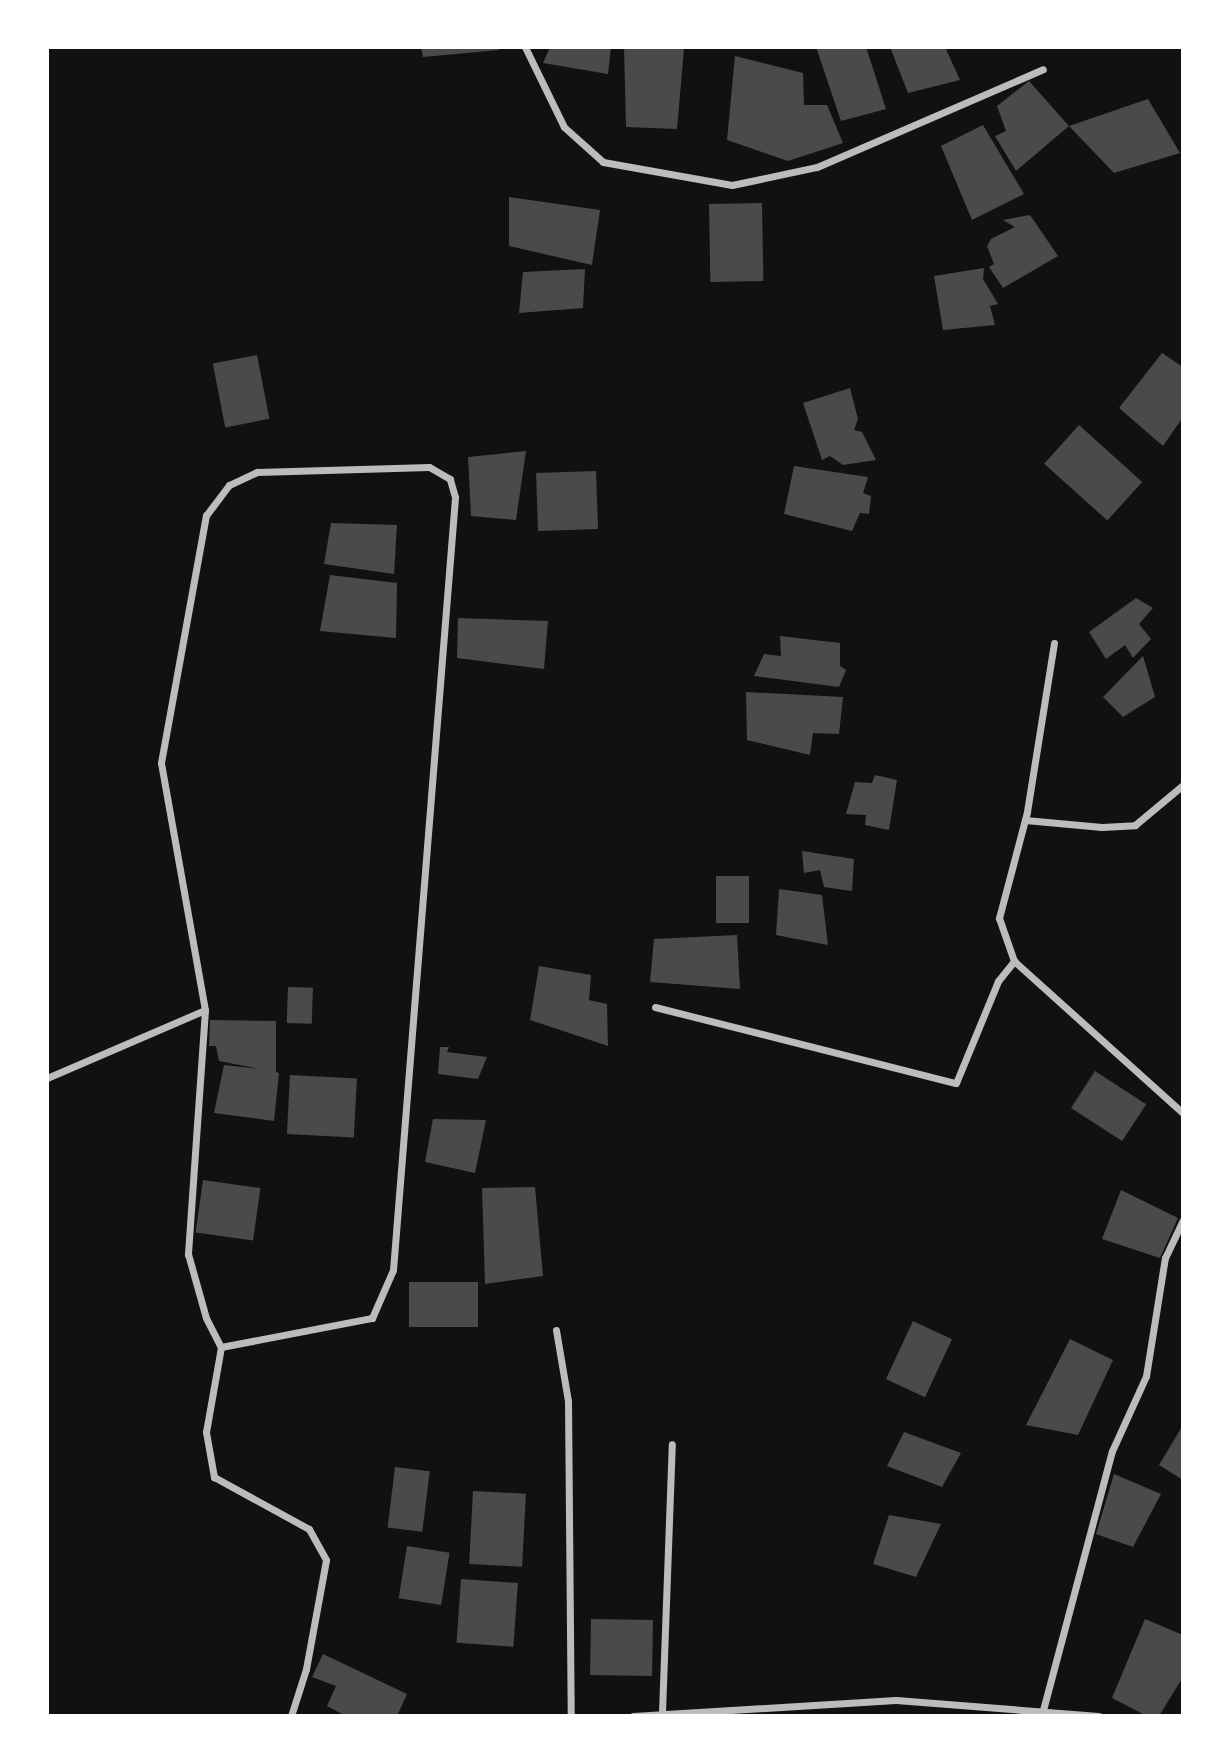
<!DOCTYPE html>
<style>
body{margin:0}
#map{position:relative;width:1230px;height:1763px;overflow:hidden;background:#111;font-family:Merriweather,serif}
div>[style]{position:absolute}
.building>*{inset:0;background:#4a4a4a;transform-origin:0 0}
.minor>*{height:7px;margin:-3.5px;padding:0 3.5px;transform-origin:3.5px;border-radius:3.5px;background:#bcbcbc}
span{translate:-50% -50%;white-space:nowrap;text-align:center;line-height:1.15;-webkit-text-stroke:7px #fff;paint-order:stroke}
.frame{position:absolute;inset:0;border:49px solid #fff;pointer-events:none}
</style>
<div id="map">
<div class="building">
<i style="clip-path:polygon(421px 47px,498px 47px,499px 50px,423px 57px)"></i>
<i style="clip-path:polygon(550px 47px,611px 48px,608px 74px,543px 63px)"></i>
<i style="clip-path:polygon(624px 47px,684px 49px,677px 129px,626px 127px)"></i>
<i style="clip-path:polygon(816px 47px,866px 47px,886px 109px,841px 121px)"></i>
<i style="clip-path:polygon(890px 47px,945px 47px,960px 80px,908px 93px)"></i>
<i style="clip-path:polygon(735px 56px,803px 73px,804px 105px,827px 105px,843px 143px,788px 161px,727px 140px)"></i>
<i style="clip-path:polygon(1029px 81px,1069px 126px,1148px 99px,1180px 153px,1114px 173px,1069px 126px,1016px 171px,995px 136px,1006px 131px,997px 106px)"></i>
<i style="clip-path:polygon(983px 125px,1024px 194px,972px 220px,941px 146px)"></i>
<i style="clip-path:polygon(509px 197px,600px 210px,592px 265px,509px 246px)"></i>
<i style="left:762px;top:203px;width:78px;height:53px;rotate:89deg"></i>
<i style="clip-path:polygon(1030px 215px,1058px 256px,1003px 288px,989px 267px,994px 264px,987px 246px,991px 239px,1015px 227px,1003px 220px)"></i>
<i style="clip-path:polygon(984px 268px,983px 279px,998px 304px,990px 306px,995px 325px,943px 330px,934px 276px)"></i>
<i style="clip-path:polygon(585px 269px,583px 308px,519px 313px,523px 272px)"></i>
<i style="clip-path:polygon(1162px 353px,1183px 367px,1183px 417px,1163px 446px,1119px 408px)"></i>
<i style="left:257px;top:355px;width:65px;height:45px;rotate:79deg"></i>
<i style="clip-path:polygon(850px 388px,858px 419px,854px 430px,862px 432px,876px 460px,843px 465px,830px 456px,822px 460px,803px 403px)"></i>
<i style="left:1079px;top:425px;width:85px;height:52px;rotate:42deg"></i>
<i style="clip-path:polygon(526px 451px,516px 520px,471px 516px,468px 457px)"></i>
<i style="clip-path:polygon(794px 466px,868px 477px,863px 493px,871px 496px,869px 514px,860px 513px,852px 531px,784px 514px)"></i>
<i style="left:596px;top:471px;width:58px;height:60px;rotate:88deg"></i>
<i style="clip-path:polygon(331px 523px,397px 525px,394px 574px,324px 564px)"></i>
<i style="clip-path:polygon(330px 575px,397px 583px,396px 638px,320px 631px)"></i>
<i style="clip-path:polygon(1136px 598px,1153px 608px,1139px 624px,1151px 639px,1133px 658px,1125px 645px,1106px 659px,1089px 632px)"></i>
<i style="clip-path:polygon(458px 618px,548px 621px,544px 669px,457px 658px)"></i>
<i style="clip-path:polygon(780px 636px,840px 643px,840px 666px,846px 670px,839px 687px,754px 676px,764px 654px,781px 656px)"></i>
<i style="clip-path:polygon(1143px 656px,1155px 697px,1123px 717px,1103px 697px)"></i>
<i style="clip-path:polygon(746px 692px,843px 697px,839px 734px,813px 733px,810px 755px,747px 740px)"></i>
<i style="clip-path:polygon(875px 775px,897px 780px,889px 830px,865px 825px,866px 815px,846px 814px,855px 782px,872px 783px)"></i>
<i style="clip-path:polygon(802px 851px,854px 859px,852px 891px,824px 887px,820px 870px,804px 873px)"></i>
<i style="left:716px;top:876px;width:33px;height:47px"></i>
<i style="clip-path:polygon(779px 889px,822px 895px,828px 945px,776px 935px)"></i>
<i style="clip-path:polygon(737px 935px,740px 989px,650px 982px,654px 939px)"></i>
<i style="clip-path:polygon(539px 966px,591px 975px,589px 1000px,607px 1004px,608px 1046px,530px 1020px)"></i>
<i style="left:288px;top:987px;width:25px;height:36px;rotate:2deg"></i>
<i style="clip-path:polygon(210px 1020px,276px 1021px,276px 1072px,279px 1073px,274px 1121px,214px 1113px,224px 1065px,260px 1069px,219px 1061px,216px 1046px,209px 1046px)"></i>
<i style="clip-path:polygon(440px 1047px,449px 1047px,447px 1052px,487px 1057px,478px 1079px,438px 1074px)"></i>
<i style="left:1095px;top:1071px;width:61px;height:44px;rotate:33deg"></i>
<i style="left:290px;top:1075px;width:67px;height:59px;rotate:3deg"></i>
<i style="clip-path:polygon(433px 1119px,486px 1120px,475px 1173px,425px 1162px)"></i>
<i style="left:203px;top:1180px;width:58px;height:53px;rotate:8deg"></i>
<i style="clip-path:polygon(535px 1187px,543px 1276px,485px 1284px,482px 1188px)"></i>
<i style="clip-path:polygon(1121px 1190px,1178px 1218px,1160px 1258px,1102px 1239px)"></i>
<i style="left:409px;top:1282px;width:69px;height:45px"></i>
<i style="left:913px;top:1321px;width:43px;height:64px;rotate:25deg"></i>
<i style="clip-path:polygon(1070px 1339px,1113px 1360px,1078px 1435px,1026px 1425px)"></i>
<i style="clip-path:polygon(1183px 1425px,1183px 1480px,1159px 1465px)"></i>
<i style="clip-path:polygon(904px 1432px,961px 1453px,942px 1487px,887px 1466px)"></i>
<i style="left:395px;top:1467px;width:35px;height:61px;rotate:7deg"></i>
<i style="clip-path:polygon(1114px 1474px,1161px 1494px,1133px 1547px,1096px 1534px)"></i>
<i style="left:473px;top:1491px;width:53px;height:73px;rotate:3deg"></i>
<i style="clip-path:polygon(889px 1515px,941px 1524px,916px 1577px,873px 1564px)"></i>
<i style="left:407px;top:1546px;width:43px;height:53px;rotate:9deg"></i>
<i style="left:461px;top:1579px;width:57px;height:64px;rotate:4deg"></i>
<i style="clip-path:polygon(1145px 1619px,1183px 1635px,1183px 1677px,1159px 1716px,1147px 1716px,1112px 1698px)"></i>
<i style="left:653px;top:1620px;width:56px;height:62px;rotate:91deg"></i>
<i style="clip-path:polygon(323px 1654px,407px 1694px,397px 1716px,346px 1716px,327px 1706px,336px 1686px,312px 1677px)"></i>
</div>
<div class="minor">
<i style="left:525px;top:47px;width:89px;rotate:64deg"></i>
<i style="left:564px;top:127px;width:52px;rotate:41.9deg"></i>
<i style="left:603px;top:162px;width:131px;rotate:10.1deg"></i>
<i style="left:732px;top:185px;width:87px;rotate:-12deg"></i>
<i style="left:817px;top:167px;width:246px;rotate:-23.4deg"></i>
<i style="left:1054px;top:643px;width:171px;rotate:99.1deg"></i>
<i style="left:1027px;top:812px;width:110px;rotate:104.8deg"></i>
<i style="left:999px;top:918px;width:46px;rotate:70.8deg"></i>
<i style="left:1014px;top:961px;width:227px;rotate:42deg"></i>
<i style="left:1025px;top:820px;width:77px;rotate:5.2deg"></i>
<i style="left:1102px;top:827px;width:33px;rotate:-3deg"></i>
<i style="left:1135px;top:825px;width:62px;rotate:-39.8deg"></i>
<i style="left:655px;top:1007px;width:310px;rotate:14.2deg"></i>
<i style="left:956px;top:1083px;width:110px;rotate:-67.6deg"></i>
<i style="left:998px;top:981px;width:26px;rotate:-51deg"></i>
<i style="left:47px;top:1078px;width:172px;rotate:-23.3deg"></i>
<i style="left:556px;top:1330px;width:72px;rotate:80.4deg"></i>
<i style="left:568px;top:1401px;width:315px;rotate:89.5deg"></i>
<i style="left:221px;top:1347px;width:154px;rotate:-10.9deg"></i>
<i style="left:372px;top:1318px;width:52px;rotate:-66.4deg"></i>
<i style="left:393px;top:1270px;width:775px;rotate:-85.41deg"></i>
<i style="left:455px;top:497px;width:19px;rotate:-106deg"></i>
<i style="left:450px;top:479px;width:24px;rotate:-150deg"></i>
<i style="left:429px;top:467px;width:172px;rotate:178.3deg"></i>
<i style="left:257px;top:472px;width:31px;rotate:155deg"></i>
<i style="left:229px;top:485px;width:38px;rotate:127deg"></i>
<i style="left:206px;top:515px;width:252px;rotate:100.3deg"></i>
<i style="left:161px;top:763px;width:251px;rotate:79.9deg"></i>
<i style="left:205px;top:1010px;width:245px;rotate:94deg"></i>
<i style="left:188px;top:1254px;width:66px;rotate:74.3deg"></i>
<i style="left:206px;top:1318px;width:33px;rotate:63deg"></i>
<i style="left:221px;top:1347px;width:86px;rotate:100deg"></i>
<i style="left:206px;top:1432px;width:46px;rotate:79.9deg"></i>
<i style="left:214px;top:1477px;width:108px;rotate:28.7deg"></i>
<i style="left:309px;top:1529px;width:35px;rotate:61deg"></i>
<i style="left:326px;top:1560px;width:111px;rotate:100.4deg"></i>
<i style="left:306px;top:1669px;width:49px;rotate:107.7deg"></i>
<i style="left:1043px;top:1710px;width:268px;rotate:-75.1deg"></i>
<i style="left:1112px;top:1451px;width:82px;rotate:-65.6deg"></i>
<i style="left:1146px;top:1376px;width:120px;rotate:-80.9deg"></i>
<i style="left:1165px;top:1258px;width:42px;rotate:-64.7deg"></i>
<i style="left:662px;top:1712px;width:268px;rotate:-87.9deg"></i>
<i style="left:633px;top:1716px;width:263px;rotate:-3.5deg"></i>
<i style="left:896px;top:1700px;width:203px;rotate:4.5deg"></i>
</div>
<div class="frame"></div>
</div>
